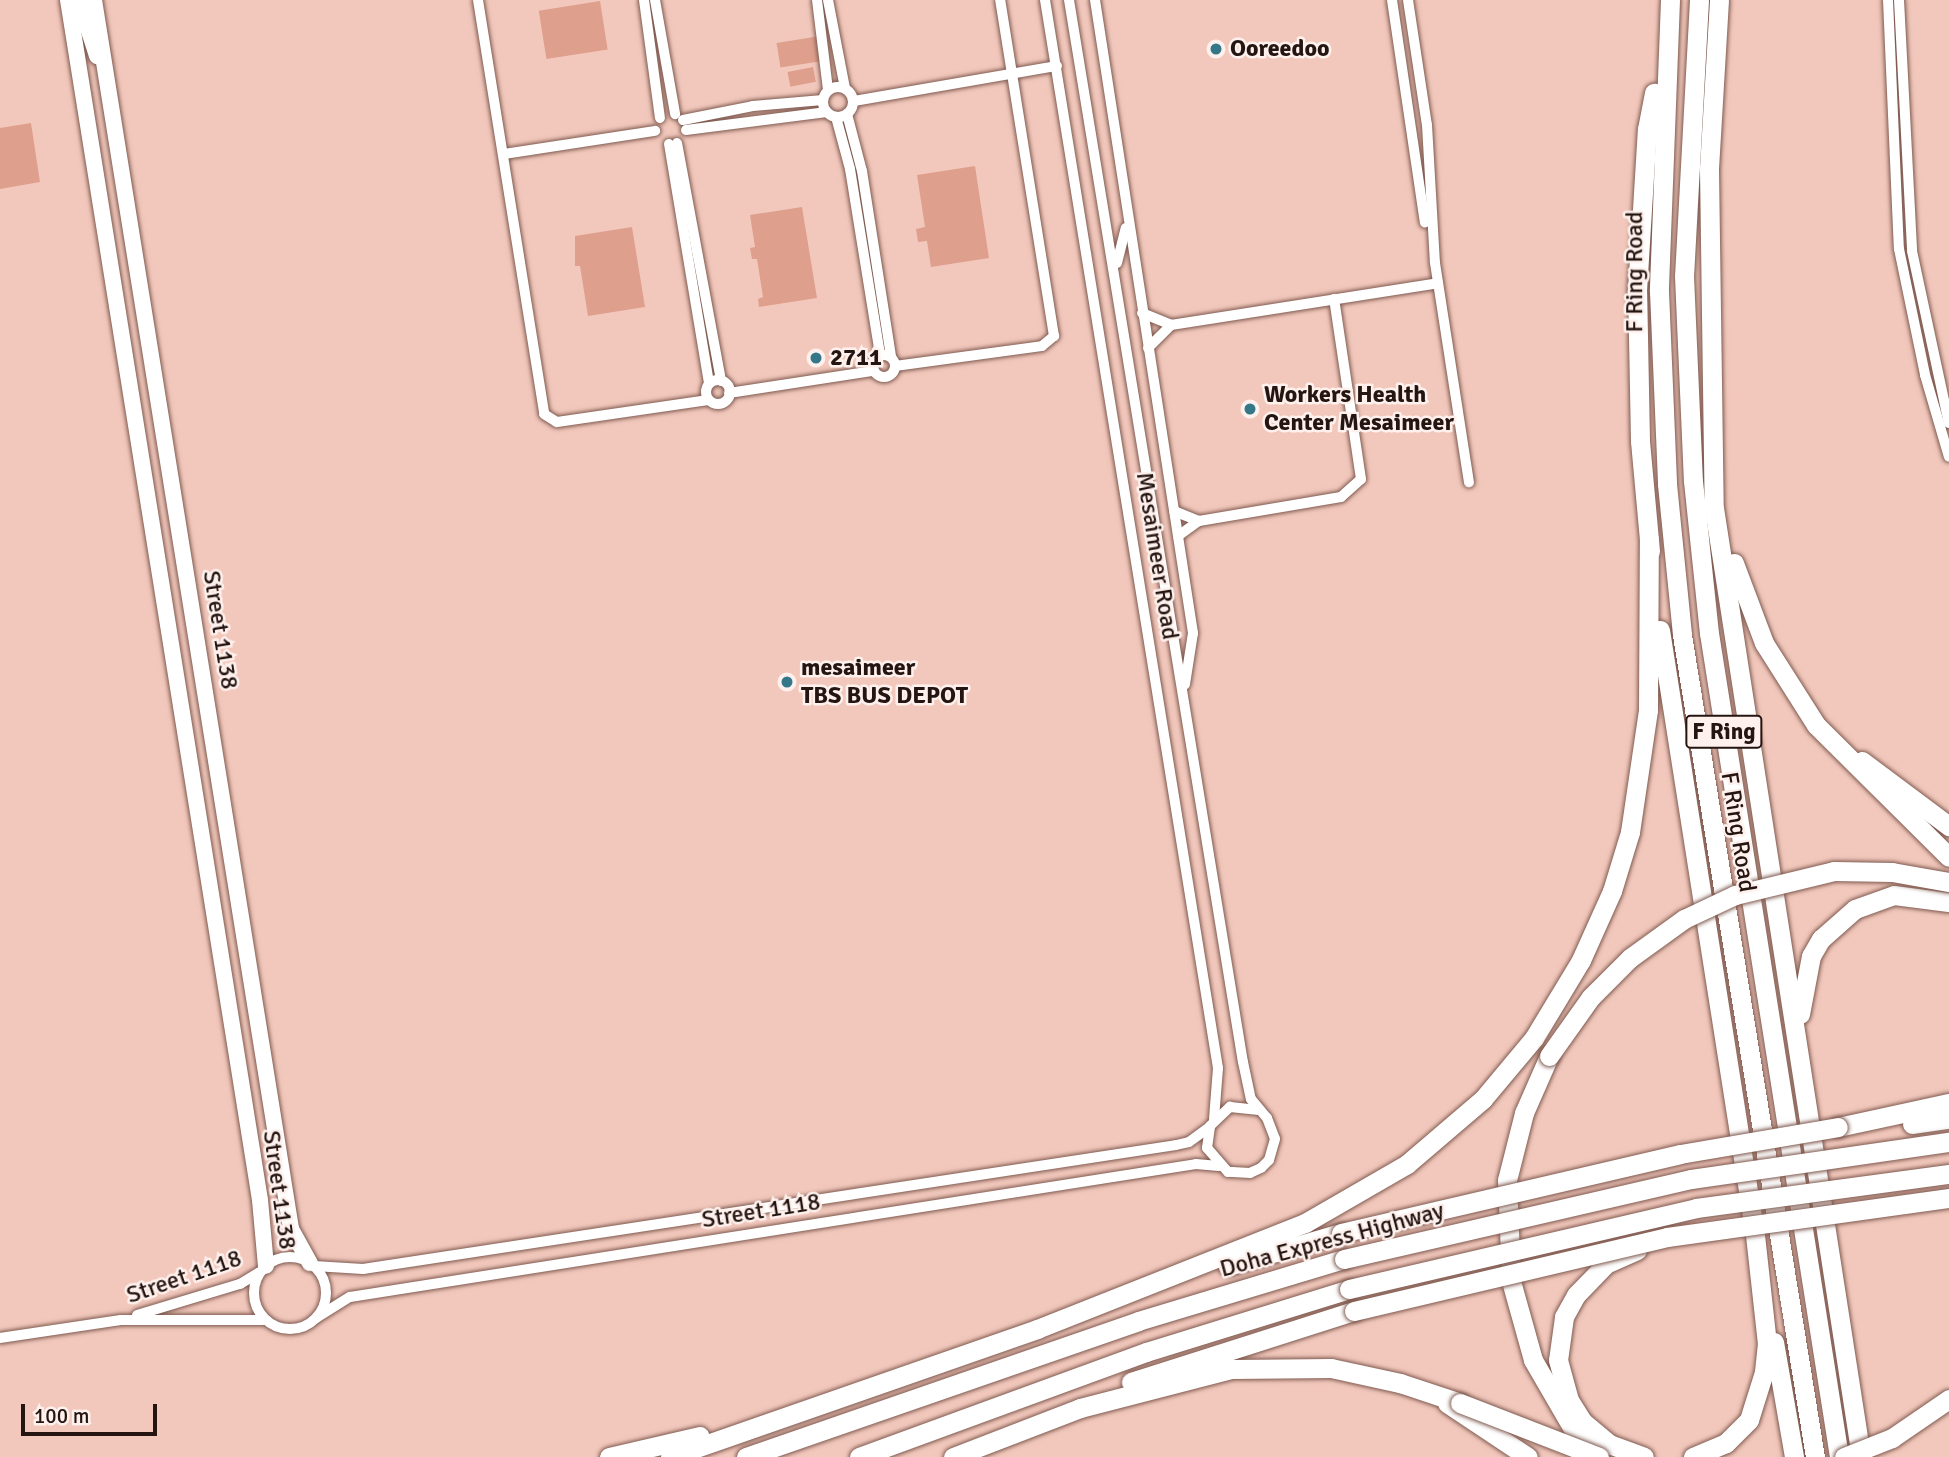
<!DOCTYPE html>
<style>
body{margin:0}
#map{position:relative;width:1949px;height:1457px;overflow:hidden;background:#f3c8bc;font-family:Signika,sans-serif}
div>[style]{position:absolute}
.green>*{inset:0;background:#df9f8d;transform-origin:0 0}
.roads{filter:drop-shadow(0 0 2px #7f5a50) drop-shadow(0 0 2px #7f5a50)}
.street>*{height:10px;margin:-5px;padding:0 5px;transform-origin:5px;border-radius:5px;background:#fff}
.street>.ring{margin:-5px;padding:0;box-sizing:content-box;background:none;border:10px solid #fff;border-radius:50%}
.secondary>*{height:16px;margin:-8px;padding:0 8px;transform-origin:8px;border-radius:8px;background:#fff}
.highway>*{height:19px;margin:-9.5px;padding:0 9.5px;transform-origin:9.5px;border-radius:9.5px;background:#fff}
.bridges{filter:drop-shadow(0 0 2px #7f5a50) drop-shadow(0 0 2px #7f5a50)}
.highway-bridge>*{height:19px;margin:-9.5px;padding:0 9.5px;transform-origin:9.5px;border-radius:9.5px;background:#fff}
.dots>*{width:19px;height:19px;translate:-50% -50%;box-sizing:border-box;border:4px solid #fef1ed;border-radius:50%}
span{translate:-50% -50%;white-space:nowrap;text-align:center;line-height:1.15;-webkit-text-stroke:5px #fef1ed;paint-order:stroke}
.shield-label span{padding:2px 5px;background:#fef1ed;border:2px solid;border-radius:5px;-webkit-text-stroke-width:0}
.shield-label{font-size:23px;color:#241511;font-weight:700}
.poi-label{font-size:24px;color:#241511;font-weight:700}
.left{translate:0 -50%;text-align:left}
.street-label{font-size:24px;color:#241511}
.scale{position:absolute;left:21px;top:1404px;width:136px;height:32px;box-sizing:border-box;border:4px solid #241511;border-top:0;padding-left:9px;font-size:21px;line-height:24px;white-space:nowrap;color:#241511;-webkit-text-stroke:5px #fef1ed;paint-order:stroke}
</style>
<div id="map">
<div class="green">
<i style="left:600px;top:1px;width:49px;height:62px;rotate:81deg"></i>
<i style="left:820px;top:36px;width:25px;height:44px;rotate:81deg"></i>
<i style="left:813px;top:67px;width:15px;height:26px;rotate:79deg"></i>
<i style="clip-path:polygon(31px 123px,40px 182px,0 189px,0 128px)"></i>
<i style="clip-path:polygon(975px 166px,989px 258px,931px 267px,927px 241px,918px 242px,916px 229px,925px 227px,917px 175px)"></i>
<i style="clip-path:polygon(802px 207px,817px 298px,759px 307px,758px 299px,763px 297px,757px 259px,752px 259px,750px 248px,755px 247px,750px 215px)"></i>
<i style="clip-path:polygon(632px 227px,645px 307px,588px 316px,580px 266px,575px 266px,575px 236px)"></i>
</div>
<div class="roads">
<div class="street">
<i style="left:478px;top:0;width:419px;rotate:80.9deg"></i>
<i style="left:544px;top:414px;width:15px;rotate:32deg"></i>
<i style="left:557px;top:422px;width:153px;rotate:-8.3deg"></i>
<i style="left:644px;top:0;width:119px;rotate:82.3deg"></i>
<i style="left:655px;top:0;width:116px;rotate:80deg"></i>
<i style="left:817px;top:0;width:91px;rotate:83deg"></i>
<i style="left:828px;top:0;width:90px;rotate:79.1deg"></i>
<i style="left:1045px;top:0;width:1082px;rotate:80.8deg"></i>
<i style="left:1218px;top:1068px;width:51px;rotate:94.5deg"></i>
<i style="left:1069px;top:0;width:1076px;rotate:80.7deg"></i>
<i style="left:1243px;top:1062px;width:38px;rotate:78deg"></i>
<i style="left:1251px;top:1099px;width:25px;rotate:50deg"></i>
<i style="left:1267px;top:1118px;width:22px;rotate:69deg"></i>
<i style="left:1275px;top:1139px;width:22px;rotate:106deg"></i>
<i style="left:1269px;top:1160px;width:11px;rotate:135deg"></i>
<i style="left:1261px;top:1168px;width:12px;rotate:156deg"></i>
<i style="left:1250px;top:1173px;width:22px;rotate:-177deg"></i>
<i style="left:1228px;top:1172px;width:32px;rotate:-131deg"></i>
<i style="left:1207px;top:1148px;width:22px;rotate:-82deg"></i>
<i style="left:1210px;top:1126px;width:28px;rotate:-44deg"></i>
<i style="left:1230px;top:1107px;width:29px;rotate:6deg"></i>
<i style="left:1095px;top:0;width:641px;rotate:81.2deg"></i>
<i style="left:1193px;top:633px;width:52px;rotate:98.9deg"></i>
<i style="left:1392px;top:0;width:225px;rotate:81.6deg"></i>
<i style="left:1408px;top:0;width:126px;rotate:81.4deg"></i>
<i style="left:1427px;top:125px;width:138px;rotate:86.7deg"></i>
<i style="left:1435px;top:263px;width:222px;rotate:81.2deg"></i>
<i style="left:1888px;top:0;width:249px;rotate:87.5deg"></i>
<i style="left:1899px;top:249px;width:129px;rotate:78.3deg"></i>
<i style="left:1925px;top:375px;width:85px;rotate:73.7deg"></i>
<i style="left:1899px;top:0;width:251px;rotate:87deg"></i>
<i style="left:1912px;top:251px;width:176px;rotate:77.9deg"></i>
<i class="ring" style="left:823px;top:87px;width:20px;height:20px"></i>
<i style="left:854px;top:101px;width:206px;rotate:-9.8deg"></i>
<i style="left:847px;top:114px;width:59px;rotate:75.3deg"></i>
<i style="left:862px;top:171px;width:188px;rotate:81.1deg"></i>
<i style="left:836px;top:117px;width:54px;rotate:74.9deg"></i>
<i style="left:850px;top:169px;width:188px;rotate:80.8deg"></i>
<i style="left:683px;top:120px;width:71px;rotate:-11.3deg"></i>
<i style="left:753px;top:106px;width:70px;rotate:-4.9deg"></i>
<i style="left:686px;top:130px;width:142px;rotate:-7.3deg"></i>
<i style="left:677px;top:143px;width:242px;rotate:79.5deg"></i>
<i style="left:669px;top:144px;width:243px;rotate:80.5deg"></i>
<i style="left:504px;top:154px;width:153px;rotate:-8.7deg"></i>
<i style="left:1117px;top:263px;width:36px;rotate:-76deg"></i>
<i style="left:1142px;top:313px;width:31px;rotate:22deg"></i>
<i style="left:1171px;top:325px;width:270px;rotate:-8.9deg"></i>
<i style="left:1148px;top:348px;width:33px;rotate:-45deg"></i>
<i class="ring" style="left:873px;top:355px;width:12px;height:12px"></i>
<i style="left:895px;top:366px;width:148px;rotate:-7.7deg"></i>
<i style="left:1042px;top:346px;width:16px;rotate:-40deg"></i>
<i style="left:1054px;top:336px;width:340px;rotate:-99.1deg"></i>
<i class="ring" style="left:706px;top:380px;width:14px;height:14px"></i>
<i style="left:729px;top:393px;width:146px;rotate:-8.7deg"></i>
<i style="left:1174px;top:511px;width:27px;rotate:22deg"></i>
<i style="left:1178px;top:536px;width:26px;rotate:-36deg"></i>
<i style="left:1199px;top:521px;width:144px;rotate:-9.6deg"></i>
<i style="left:1341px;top:497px;width:27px;rotate:-42deg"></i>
<i style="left:1361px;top:479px;width:182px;rotate:-98.5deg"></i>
<i class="ring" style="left:254px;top:1257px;width:62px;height:62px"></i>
<i style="left:314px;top:1266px;width:49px;rotate:3.5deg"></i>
<i style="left:363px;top:1269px;width:822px;rotate:-8.67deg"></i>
<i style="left:1176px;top:1145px;width:13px;rotate:-13deg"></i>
<i style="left:1189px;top:1142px;width:24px;rotate:-36deg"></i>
<i style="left:137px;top:1315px;width:108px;rotate:-16.8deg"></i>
<i style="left:240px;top:1284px;width:23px;rotate:-31deg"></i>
<i style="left:316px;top:1318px;width:40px;rotate:-32deg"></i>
<i style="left:350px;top:1297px;width:856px;rotate:-8.93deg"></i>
<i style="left:1196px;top:1164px;width:23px;rotate:5deg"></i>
<i style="left:0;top:1338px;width:122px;rotate:-8.5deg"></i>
<i style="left:121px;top:1320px;width:144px"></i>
</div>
<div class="secondary">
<i style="left:68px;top:0;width:1215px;rotate:80.91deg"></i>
<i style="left:260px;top:1200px;width:66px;rotate:84.8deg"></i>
<i style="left:79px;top:0;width:59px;rotate:72.2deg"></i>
<i style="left:94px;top:0;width:1245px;rotate:80.89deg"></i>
<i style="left:291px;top:1229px;width:39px;rotate:61deg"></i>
</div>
<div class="highway">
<i style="left:1670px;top:0;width:291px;rotate:92.2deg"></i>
<i style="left:1659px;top:291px;width:193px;rotate:87.6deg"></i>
<i style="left:1667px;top:484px;width:152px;rotate:84.3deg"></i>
<i style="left:1682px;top:635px;width:833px;rotate:80.81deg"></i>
<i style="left:1699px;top:0;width:276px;rotate:93.1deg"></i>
<i style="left:1684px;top:276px;width:205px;rotate:87.5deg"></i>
<i style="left:1693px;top:481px;width:153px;rotate:84deg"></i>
<i style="left:1709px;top:633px;width:834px;rotate:81.03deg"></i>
<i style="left:1719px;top:0;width:169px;rotate:93.4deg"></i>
<i style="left:1709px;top:169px;width:339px;rotate:89.2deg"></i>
<i style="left:1714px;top:508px;width:960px;rotate:81.19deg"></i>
<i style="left:1650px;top:551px;width:110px;rotate:-95.2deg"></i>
<i style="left:1640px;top:441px;width:150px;rotate:-91.1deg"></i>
<i style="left:1637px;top:291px;width:162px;rotate:-86.5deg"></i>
<i style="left:1647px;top:129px;width:37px;rotate:-79deg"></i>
<i style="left:1734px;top:563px;width:85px;rotate:69.4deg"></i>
<i style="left:1764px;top:643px;width:97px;rotate:57.6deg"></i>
<i style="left:1816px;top:725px;width:187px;rotate:44.8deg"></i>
<i style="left:1660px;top:630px;width:612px;rotate:81.08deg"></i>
<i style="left:1755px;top:1235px;width:109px;rotate:83.7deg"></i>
<i style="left:1767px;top:1343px;width:29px;rotate:96deg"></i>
<i style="left:1764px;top:1372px;width:50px;rotate:107.4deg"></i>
<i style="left:1749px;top:1420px;width:33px;rotate:135deg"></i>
<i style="left:1726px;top:1443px;width:36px;rotate:157deg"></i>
<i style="left:1862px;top:761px;width:109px;rotate:36.8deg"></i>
<i style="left:1800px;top:1014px;width:59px;rotate:-79.3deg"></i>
<i style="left:1811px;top:956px;width:20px;rotate:-60deg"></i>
<i style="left:1821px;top:939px;width:45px;rotate:-41.4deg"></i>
<i style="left:1855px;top:909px;width:41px;rotate:-19.7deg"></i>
<i style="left:1894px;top:895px;width:55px;rotate:7.3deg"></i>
<i style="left:1549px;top:1056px;width:62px;rotate:113.7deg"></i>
<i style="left:1524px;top:1113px;width:69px;rotate:104.2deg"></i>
<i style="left:1507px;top:1180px;width:101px;rotate:87.7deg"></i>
<i style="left:1511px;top:1281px;width:82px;rotate:74.4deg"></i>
<i style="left:1533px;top:1360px;width:94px;rotate:59.9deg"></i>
<i style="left:1580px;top:1441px;width:21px;rotate:49deg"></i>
<i style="left:1912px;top:1124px;width:37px;rotate:-8deg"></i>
<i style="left:1838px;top:1127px;width:114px;rotate:-12.2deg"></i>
<i style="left:1637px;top:1250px;width:34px;rotate:156deg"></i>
<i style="left:1606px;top:1264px;width:43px;rotate:134.1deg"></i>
<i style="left:1576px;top:1295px;width:25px;rotate:119deg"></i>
<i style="left:1564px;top:1317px;width:43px;rotate:97.9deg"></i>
<i style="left:1558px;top:1360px;width:41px;rotate:74.6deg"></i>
<i style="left:1569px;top:1400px;width:26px;rotate:58deg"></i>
<i style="left:1583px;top:1422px;width:34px;rotate:40deg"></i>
<i style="left:1609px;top:1444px;width:37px;rotate:20deg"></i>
<i style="left:1228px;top:1266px;width:118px;rotate:-16.3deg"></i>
<i style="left:1774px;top:1342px;width:117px;rotate:80.1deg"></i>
<i style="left:1131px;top:1382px;width:234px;rotate:-17.7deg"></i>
<i style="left:1447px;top:1403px;width:97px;rotate:33.7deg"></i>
<i style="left:609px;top:1457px;width:93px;rotate:-13deg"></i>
<i style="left:670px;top:1457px;width:389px;rotate:-19.2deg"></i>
<i style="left:1037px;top:1329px;width:288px;rotate:-21.6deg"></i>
<i style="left:1305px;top:1223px;width:118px;rotate:-30deg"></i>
<i style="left:1407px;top:1164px;width:100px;rotate:-40.5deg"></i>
<i style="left:1483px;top:1099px;width:80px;rotate:-50.1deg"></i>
<i style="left:1534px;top:1038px;width:91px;rotate:-58.9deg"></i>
<i style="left:1581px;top:960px;width:76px;rotate:-65.8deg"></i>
<i style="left:1612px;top:891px;width:62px;rotate:-73deg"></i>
<i style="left:1630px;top:832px;width:123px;rotate:-81.6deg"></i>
<i style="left:1648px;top:710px;width:171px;rotate:-89.7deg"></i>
<i style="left:746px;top:1457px;width:415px;rotate:-19.1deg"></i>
<i style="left:1138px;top:1321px;width:215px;rotate:-16.8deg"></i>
<i style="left:859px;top:1457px;width:306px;rotate:-20.1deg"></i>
<i style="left:1146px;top:1352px;width:213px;rotate:-17.2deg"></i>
<i style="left:953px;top:1457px;width:136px;rotate:-21.1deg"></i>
<i style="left:1080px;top:1408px;width:156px;rotate:-14.5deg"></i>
<i style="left:1231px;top:1369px;width:100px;rotate:-0.6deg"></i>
<i style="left:1331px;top:1368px;width:71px;rotate:12.3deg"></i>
<i style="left:1400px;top:1383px;width:63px;rotate:18.4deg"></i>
</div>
</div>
<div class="bridges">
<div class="highway-bridge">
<i style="left:1549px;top:1056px;width:72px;rotate:-54.6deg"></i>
<i style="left:1591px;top:997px;width:55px;rotate:-45deg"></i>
<i style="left:1630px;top:958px;width:67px;rotate:-35.8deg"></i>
<i style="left:1684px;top:919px;width:56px;rotate:-25.2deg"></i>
<i style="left:1735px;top:895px;width:102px;rotate:-13.6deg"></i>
<i style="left:1834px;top:871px;width:58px;rotate:1deg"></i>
<i style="left:1892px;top:872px;width:58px;rotate:10deg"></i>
<i style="left:1341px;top:1233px;width:348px;rotate:-13.1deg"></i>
<i style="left:1680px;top:1154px;width:160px;rotate:-9.7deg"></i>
<i style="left:1344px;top:1259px;width:356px;rotate:-13deg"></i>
<i style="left:1691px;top:1179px;width:261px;rotate:-8.2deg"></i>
<i style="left:1349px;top:1289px;width:356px;rotate:-13.1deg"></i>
<i style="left:1696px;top:1208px;width:255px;rotate:-7.7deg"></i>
<i style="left:1354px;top:1311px;width:322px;rotate:-13.3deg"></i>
<i style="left:1667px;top:1237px;width:285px;rotate:-7.9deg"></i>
<i style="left:1460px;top:1403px;width:149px;rotate:21.2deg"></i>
<i style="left:1844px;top:1457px;width:52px;rotate:-21.6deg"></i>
<i style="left:1892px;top:1438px;width:69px;rotate:-34.4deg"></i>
</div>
</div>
<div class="dots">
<i style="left:1216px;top:49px;background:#347788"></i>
<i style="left:816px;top:358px;background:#347788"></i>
<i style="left:1250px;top:409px;background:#347788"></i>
<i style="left:787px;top:682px;background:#347788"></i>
</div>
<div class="shield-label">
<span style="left:1724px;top:732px">F Ring</span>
</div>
<div class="poi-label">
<span class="left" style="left:1230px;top:49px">Ooreedoo</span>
<span class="left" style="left:830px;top:358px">2711</span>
<span class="left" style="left:1264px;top:409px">Workers Health<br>Center Mesaimeer</span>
<span class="left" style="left:801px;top:682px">mesaimeer<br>TBS BUS DEPOT</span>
</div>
<div class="street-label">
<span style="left:1635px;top:272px;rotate:-90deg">F Ring Road</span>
<span style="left:1157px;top:556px;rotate:81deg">Mesaimeer Road</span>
<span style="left:220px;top:630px;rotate:81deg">Street 1138</span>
<span style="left:1738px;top:832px;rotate:81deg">F Ring Road</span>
<span style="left:279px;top:1190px;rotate:82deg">Street 1138</span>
<span style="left:761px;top:1211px;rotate:-9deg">Street 1118</span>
<span style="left:1332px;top:1240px;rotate:-15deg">Doha Express Highway</span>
<span style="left:184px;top:1277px;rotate:-19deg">Street 1118</span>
</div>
<div class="scale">100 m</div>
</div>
